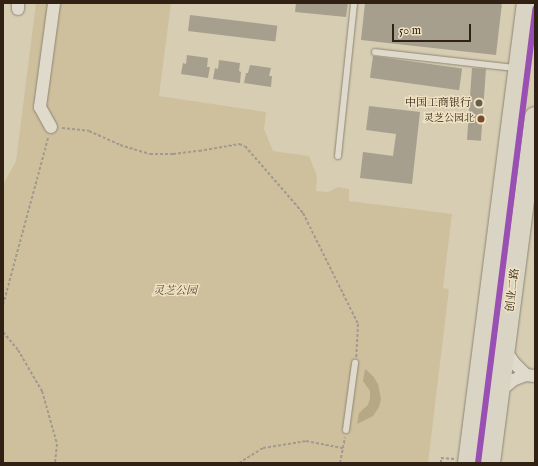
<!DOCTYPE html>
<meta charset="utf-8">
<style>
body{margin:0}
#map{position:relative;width:538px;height:466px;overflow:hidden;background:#d7cdb2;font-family:"IM FELL English","Noto Serif SC",serif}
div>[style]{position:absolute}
.green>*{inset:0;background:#cec09d}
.water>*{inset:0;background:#b6a785}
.building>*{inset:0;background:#a79f8d;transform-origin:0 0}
.path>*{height:2px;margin-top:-1px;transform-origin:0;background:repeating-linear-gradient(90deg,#a19b8f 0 3px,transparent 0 5px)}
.roads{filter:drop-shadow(0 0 1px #8e8676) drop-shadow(0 0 1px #8e8676)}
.lane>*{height:6px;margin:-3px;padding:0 3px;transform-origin:3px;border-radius:3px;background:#e0dacc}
.street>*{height:12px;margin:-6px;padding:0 6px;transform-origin:6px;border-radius:6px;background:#e0dacc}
.primary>*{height:20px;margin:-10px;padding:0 10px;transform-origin:10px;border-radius:10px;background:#dad4c4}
.metro-1>*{height:6px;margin:-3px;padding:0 3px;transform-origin:3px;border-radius:3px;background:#9950b2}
.dots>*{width:11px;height:11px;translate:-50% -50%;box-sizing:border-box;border:2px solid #efe3c3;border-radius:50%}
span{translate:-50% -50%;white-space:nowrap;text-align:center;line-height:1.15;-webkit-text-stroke:3px #efe3c3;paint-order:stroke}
.bus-label{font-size:10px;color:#312114}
.right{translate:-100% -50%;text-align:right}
.poi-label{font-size:11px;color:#312114}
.street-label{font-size:11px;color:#312114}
.park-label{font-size:11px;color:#564632;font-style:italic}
.frame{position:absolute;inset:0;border:4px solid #312114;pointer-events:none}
.scale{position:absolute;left:392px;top:24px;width:79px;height:18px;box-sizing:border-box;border:2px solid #312114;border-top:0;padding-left:5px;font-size:12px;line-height:14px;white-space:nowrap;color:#312114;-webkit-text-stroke:3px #efe3c3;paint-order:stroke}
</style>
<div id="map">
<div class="green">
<i style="clip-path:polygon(36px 3px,171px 3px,159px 96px,266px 112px,264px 129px,273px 151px,309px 156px,317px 176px,316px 191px,328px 192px,338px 187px,349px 189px,349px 201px,452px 214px,443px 288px,449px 289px,428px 463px,3px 463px,3px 185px,16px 161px)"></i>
</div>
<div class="water">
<i style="clip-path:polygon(365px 369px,373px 376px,378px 384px,381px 399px,379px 407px,373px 416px,357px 424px,359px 413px,368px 405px,370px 398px,370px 391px,363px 381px)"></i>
</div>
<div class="building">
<i style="clip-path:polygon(296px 3px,348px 3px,346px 17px,295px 12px)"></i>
<i style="clip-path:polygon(365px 3px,502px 3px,496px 55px,361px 40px)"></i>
<i style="left:190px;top:15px;width:88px;height:16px;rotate:7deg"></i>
<i style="clip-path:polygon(187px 55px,208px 58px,207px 67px,210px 67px,208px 78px,181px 74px,183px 63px,186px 64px)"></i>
<i style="left:373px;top:56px;width:90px;height:22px;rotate:8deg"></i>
<i style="clip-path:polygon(219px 60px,240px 63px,239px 71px,241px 72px,240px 83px,213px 79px,215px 68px,218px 69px)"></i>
<i style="clip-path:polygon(250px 65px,271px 68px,269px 76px,272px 76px,271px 87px,244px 83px,246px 73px,248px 73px)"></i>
<i style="left:472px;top:68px;width:14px;height:72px;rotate:4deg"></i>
<i style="clip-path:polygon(369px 106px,420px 112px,412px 184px,360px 178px,363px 152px,393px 156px,396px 134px,366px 130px)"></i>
</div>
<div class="path">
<i style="left:62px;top:128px;width:27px;rotate:6deg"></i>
<i style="left:89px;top:131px;width:34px;rotate:24deg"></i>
<i style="left:120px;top:145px;width:31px;rotate:17deg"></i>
<i style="left:150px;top:154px;width:23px"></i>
<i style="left:173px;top:154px;width:26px;rotate:-7deg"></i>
<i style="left:199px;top:151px;width:41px;rotate:-9.9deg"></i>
<i style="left:239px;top:144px;width:6px;rotate:18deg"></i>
<i style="left:245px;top:146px;width:89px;rotate:49.1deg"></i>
<i style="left:303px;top:213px;width:124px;rotate:63.6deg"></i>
<i style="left:358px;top:324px;width:33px;rotate:93deg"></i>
<i style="left:3px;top:305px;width:173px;rotate:-74.9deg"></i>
<i style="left:3px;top:332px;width:23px;rotate:50deg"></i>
<i style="left:18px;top:350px;width:48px;rotate:59.7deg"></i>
<i style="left:42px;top:391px;width:55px;rotate:74.2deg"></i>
<i style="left:57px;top:444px;width:19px;rotate:96deg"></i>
<i style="left:239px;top:463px;width:28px;rotate:-32deg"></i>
<i style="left:263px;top:448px;width:44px;rotate:-9.2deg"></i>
<i style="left:306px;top:441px;width:38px;rotate:11deg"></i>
<i style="left:340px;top:463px;width:26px;rotate:-79deg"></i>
<i style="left:441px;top:463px;width:5px;rotate:-90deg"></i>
<i style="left:441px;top:458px;width:14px;rotate:4deg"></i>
</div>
<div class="roads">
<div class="lane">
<i style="left:375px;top:52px;width:142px;rotate:6.5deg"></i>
<i style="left:338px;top:156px;width:154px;rotate:-84deg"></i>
<i style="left:346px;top:430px;width:68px;rotate:-82.3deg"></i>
</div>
<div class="street">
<i style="left:18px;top:9px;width:6px;rotate:-90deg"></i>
<i style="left:51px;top:127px;width:23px;rotate:-119deg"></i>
<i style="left:40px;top:107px;width:105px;rotate:-82.3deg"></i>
<i style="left:505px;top:350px;width:16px;rotate:55deg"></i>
<i style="left:514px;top:363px;width:17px;rotate:45deg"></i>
<i style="left:500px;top:391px;width:17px;rotate:-40deg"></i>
<i style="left:513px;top:380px;width:14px;rotate:-21deg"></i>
<i style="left:526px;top:375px;width:9px;rotate:6deg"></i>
</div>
<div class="primary">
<i style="left:468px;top:463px;width:464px;rotate:-82.7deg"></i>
<i style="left:490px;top:463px;width:349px;rotate:-82.6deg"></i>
</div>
</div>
<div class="metro-1">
<i style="left:478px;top:463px;width:458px;rotate:-82.8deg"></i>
</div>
<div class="dots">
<i style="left:479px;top:103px;background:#6b5d4b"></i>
<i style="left:481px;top:119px;background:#7a4b2a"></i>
</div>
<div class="bus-label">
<span class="right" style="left:474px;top:119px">灵芝公园北</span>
</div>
<div class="poi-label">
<span class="right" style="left:471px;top:103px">中国工商银行</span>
</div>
<div class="street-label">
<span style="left:513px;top:290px;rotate:-83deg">创业二路</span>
</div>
<div class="park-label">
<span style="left:175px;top:291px">灵芝公园</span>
</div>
<div class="frame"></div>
<div class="scale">50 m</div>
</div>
